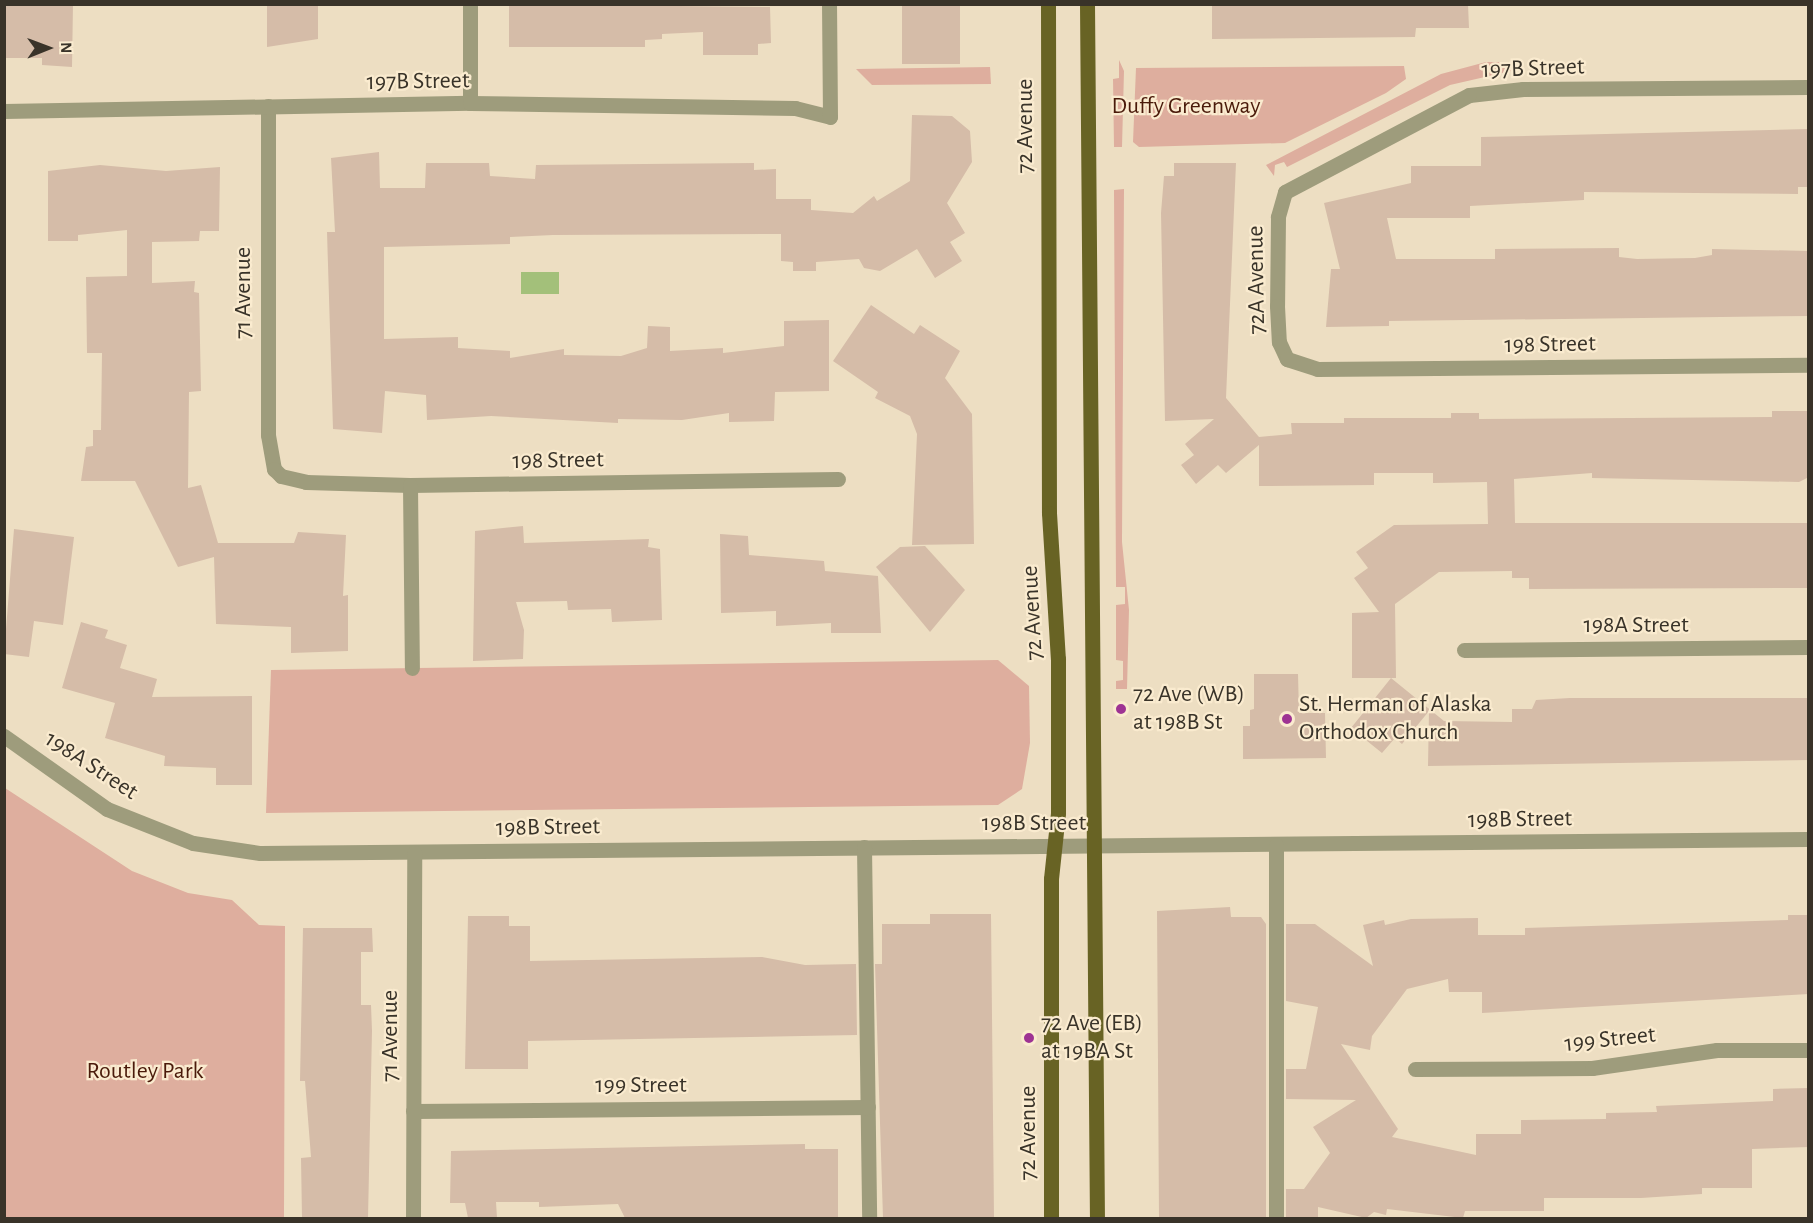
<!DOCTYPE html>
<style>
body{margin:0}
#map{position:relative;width:1813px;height:1223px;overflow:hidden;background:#eddec2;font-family:"Alegreya Sans",sans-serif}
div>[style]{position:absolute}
.green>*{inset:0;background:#deae9e}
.water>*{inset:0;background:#a3c07a;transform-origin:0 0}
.building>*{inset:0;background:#d5bca8;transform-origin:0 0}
.minor>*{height:15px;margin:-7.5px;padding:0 7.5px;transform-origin:7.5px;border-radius:7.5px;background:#9e9c7c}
.major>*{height:15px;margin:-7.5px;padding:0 7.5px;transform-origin:7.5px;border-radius:7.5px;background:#686324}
.dots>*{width:16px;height:16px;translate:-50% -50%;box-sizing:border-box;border:3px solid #faebcf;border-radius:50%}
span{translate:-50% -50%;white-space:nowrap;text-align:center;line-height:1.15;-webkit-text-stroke:4.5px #faebcf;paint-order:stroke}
.street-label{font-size:24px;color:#393329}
.park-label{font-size:24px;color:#4a1a0a}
.poi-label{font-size:24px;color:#393329}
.left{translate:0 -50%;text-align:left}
.frame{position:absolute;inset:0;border:6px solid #393329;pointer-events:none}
.north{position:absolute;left:18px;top:18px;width:60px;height:60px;-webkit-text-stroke:4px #faebcf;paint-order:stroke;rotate:89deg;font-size:16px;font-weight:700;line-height:24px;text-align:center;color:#393329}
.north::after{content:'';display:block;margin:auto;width:21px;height:27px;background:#393329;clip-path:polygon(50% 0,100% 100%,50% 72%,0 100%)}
</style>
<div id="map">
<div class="green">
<i style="clip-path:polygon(1119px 60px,1124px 71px,1122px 147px,1114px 147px,1113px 79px,1119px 78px)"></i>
<i style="clip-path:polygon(1486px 62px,1511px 62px,1511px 71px,1450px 85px,1287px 167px,1284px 162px,1275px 165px,1274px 176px,1266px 165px,1441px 74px)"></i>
<i style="clip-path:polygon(1404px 66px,1406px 79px,1386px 93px,1285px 143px,1139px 147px,1133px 142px,1136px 68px)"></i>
<i style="clip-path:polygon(990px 67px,991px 84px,872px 85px,856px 69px)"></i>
<i style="clip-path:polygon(1124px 189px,1122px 542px,1129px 610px,1127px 689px,1116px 689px,1116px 681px,1123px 680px,1123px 661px,1116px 660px,1116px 605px,1125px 604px,1125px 587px,1116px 587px,1114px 190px)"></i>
<i style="clip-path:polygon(998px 660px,1029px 686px,1030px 743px,1022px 789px,998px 805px,266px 813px,271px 670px)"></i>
<i style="clip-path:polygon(5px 788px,132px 871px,188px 893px,232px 900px,259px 925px,285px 926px,284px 1218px,5px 1218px)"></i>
</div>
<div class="water">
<i style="left:521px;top:272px;width:38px;height:22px"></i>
</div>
<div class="building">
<i style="clip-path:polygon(4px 4px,73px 4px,72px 67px,42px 65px,42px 58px,4px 58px)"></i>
<i style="clip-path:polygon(267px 4px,318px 4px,318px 39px,267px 47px)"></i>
<i style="clip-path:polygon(509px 4px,770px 7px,771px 43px,758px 44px,758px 55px,703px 55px,703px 32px,662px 34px,662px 39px,645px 40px,645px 47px,509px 47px)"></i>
<i style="left:902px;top:4px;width:58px;height:60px"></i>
<i style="clip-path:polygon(1212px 4px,1468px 4px,1469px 28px,1416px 28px,1415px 37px,1212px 39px)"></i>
<i style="clip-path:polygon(912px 115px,952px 116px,970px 131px,972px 162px,947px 203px,965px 233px,950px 242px,962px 261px,935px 278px,917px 249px,880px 271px,864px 268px,859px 259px,816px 262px,816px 271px,793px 271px,793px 262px,781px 261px,781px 234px,553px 235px,510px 237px,510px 244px,384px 247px,384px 339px,458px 337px,458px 348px,510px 351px,510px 358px,564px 349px,564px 355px,621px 356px,647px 348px,648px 326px,670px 327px,670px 351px,723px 348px,723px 353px,784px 346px,784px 321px,829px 320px,829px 391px,775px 392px,774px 421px,729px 422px,729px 413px,682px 420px,618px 419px,618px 423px,491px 416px,427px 420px,426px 395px,385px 391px,382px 433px,333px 429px,327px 232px,335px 232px,331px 158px,379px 152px,380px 188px,425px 188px,426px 163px,489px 163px,490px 176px,535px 179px,536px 165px,754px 163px,754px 170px,776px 169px,776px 199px,811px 199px,811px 210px,853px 213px,874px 196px,877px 201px,910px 181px)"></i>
<i style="clip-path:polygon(1809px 129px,1809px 187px,1798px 187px,1798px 194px,1584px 192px,1584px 200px,1470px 206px,1470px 218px,1387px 218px,1396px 259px,1495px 259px,1495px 249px,1619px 248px,1619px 257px,1637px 259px,1695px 258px,1712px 255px,1712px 249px,1809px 251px,1809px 316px,1389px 321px,1389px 326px,1326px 327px,1331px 269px,1340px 269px,1324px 203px,1411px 183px,1411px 166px,1481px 166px,1481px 137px)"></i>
<i style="clip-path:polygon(1174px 163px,1236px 163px,1226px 398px,1259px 437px,1292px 434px,1291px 423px,1344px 423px,1344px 418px,1451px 418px,1451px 413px,1479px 413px,1479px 419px,1772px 417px,1772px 411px,1809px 411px,1809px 477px,1799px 482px,1592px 478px,1592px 473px,1514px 479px,1515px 523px,1809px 523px,1809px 588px,1529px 589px,1529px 578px,1512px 578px,1512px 571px,1439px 572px,1395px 604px,1396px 678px,1352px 678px,1352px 613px,1379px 612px,1354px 578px,1368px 568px,1356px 552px,1394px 525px,1488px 524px,1487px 482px,1433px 483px,1433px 473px,1374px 473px,1374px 485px,1259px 486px,1259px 445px,1226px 473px,1218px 465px,1196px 484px,1181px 465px,1194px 455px,1185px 444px,1214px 419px,1165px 421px,1161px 213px,1164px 176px,1174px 176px)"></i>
<i style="clip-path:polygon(100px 165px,166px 171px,220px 167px,219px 231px,200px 231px,199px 241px,152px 242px,152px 283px,195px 281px,194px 292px,199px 293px,201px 391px,189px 392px,188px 488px,201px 485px,218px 543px,294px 543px,298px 532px,346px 535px,343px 596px,348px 595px,348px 651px,291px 653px,291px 627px,216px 624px,214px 557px,178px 567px,135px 481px,81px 481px,86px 447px,93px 446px,93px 430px,101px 430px,102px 353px,87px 353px,86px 277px,127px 276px,127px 230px,78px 235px,78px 241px,48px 241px,48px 171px)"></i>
<i style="clip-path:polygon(871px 305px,914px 334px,920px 325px,960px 351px,945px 378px,972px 414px,974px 544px,912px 545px,917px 434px,910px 416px,875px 398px,878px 392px,833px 361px)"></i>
<i style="clip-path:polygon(523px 526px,524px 543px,649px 539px,648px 547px,660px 549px,662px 620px,612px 622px,611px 609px,568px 610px,567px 601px,516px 602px,524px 630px,523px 659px,473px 661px,475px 531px)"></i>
<i style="clip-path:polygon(14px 529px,74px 537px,63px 625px,34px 621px,29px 657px,4px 654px)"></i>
<i style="clip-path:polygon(720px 534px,748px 536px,749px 555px,824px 561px,825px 571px,878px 576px,881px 633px,831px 633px,831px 623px,776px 626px,776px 611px,721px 613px)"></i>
<i style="clip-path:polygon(925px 546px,965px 590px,930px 632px,876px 567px,900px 547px)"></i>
<i style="clip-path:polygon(81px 622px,108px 630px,105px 638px,127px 645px,120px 668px,157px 679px,152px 697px,252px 696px,252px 785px,216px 785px,216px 768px,164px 766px,165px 756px,105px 738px,115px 703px,62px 688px)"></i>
<i style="clip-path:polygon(1254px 674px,1298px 674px,1299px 713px,1325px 713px,1326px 758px,1243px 759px,1243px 726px,1250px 726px,1250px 710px,1254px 709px)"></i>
<i style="clip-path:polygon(1391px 678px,1444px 721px,1512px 722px,1512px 709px,1532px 709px,1536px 700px,1570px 698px,1809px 698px,1809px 760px,1428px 766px,1429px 711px,1402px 744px,1395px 738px,1382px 753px,1351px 728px)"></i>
<i style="clip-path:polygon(1230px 907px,1231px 917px,1261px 917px,1266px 924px,1266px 1218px,1159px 1218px,1157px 911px)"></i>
<i style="clip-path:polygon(930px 914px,991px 914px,994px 1217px,883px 1218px,875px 964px,882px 964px,882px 924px,930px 924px)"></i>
<i style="clip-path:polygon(1788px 915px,1809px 915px,1809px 994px,1482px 1013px,1482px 992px,1449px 992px,1448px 979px,1407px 989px,1372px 1036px,1370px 1050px,1341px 1044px,1398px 1129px,1392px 1137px,1476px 1155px,1476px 1134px,1521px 1134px,1521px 1120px,1606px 1119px,1606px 1113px,1657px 1112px,1656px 1106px,1773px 1101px,1773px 1089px,1809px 1088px,1809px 1147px,1752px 1149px,1752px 1188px,1702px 1188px,1702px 1194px,1641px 1198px,1544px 1198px,1544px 1211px,1465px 1211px,1463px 1218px,1387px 1209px,1386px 1215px,1374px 1212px,1366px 1218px,1318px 1207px,1318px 1218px,1286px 1218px,1286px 1189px,1304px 1189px,1330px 1153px,1313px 1127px,1356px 1100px,1286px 1099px,1286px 1069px,1306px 1069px,1318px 1007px,1286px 1001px,1286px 924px,1315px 924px,1373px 966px,1363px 925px,1384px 920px,1385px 925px,1411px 919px,1478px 918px,1478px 935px,1525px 935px,1525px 928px,1788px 920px)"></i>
<i style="clip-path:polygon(468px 916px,509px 916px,509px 926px,530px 926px,530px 961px,762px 957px,805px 965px,856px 964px,857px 1035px,528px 1041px,528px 1069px,465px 1069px)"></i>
<i style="clip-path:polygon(303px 928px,372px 928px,373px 952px,361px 952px,361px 1005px,371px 1005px,372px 1031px,368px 1218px,302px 1218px,301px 1158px,311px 1157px,305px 1081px,300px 1081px)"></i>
<i style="clip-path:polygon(805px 1144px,805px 1149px,838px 1149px,838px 1218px,625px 1218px,618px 1204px,539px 1207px,539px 1202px,496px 1202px,497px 1218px,468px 1218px,465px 1203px,450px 1203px,451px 1151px)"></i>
</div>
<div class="minor">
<i style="left:1808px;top:87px;width:285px;rotate:179.6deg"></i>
<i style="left:1523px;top:89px;width:54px;rotate:173.7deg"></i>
<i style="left:1469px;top:95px;width:208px;rotate:152.2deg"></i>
<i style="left:1285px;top:192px;width:26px;rotate:106deg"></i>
<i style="left:1278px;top:217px;width:89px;rotate:90.6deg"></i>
<i style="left:1277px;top:306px;width:36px;rotate:87deg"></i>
<i style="left:1279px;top:342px;width:19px;rotate:65deg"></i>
<i style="left:1287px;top:359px;width:32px;rotate:18deg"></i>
<i style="left:1317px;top:369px;width:491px;rotate:-0.5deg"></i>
<i style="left:470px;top:103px;width:99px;rotate:-90deg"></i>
<i style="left:268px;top:106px;width:329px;rotate:90deg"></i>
<i style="left:268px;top:435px;width:35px;rotate:80deg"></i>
<i style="left:274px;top:469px;width:10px;rotate:45deg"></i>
<i style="left:281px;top:476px;width:26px;rotate:13deg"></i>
<i style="left:306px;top:482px;width:104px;rotate:1.7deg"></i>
<i style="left:410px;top:485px;width:428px;rotate:-0.8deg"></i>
<i style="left:4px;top:111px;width:466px;rotate:-1deg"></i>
<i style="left:470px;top:103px;width:325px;rotate:0.9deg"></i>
<i style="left:795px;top:108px;width:36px;rotate:14deg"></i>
<i style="left:830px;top:117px;width:113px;rotate:-90.5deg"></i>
<i style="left:410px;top:485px;width:183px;rotate:89.4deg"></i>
<i style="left:1464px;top:650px;width:344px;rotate:-0.5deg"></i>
<i style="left:4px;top:736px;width:126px;rotate:35.3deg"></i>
<i style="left:107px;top:809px;width:92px;rotate:21.6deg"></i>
<i style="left:193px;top:843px;width:68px;rotate:8.5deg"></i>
<i style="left:260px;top:853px;width:1548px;rotate:-0.52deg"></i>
<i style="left:1276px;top:845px;width:373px;rotate:90deg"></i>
<i style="left:864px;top:847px;width:371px;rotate:89.2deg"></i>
<i style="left:1415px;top:1069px;width:177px;rotate:-0.3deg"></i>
<i style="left:1592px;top:1068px;width:126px;rotate:-8.2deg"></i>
<i style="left:1717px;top:1050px;width:91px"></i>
<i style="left:413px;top:1111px;width:455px;rotate:-0.5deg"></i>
<i style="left:413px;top:1218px;width:365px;rotate:-89.8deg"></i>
</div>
<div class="major">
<i style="left:1048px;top:4px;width:509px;rotate:89.89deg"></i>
<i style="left:1049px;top:513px;width:146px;rotate:86.5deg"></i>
<i style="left:1058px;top:659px;width:154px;rotate:90deg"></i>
<i style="left:1058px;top:813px;width:66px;rotate:96.1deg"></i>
<i style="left:1051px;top:879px;width:339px;rotate:90deg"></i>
<i style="left:1087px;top:4px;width:1214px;rotate:89.53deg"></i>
</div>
<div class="dots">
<i style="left:1121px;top:709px;background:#9e3393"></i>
<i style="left:1287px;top:719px;background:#9e3393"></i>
<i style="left:1029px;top:1038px;background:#9e3393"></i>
</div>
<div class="street-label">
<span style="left:1533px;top:69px;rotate:-2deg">197B Street</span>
<span style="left:418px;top:82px;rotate:-1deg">197B Street</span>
<span style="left:1026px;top:126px;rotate:-90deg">72 Avenue</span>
<span style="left:1257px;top:280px;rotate:-91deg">72A Avenue</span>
<span style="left:244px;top:293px;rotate:-90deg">71 Avenue</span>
<span style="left:1550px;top:345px;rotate:-1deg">198 Street</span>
<span style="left:558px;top:461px;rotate:-1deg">198 Street</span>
<span style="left:1033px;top:613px;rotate:-93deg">72 Avenue</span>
<span style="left:1636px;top:626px">198A Street</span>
<span style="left:91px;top:766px;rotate:33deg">198A Street</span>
<span style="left:1520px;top:820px;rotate:-1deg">198B Street</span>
<span style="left:1034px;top:824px">198B Street</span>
<span style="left:548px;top:828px;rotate:-1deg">198B Street</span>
<span style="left:391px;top:1036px;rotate:-90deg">71 Avenue</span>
<span style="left:1610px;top:1040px;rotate:-6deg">199 Street</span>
<span style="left:641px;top:1086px">199 Street</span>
<span style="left:1029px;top:1133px;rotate:-90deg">72 Avenue</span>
</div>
<div class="park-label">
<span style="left:1186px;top:107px">Duffy Greenway</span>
<span style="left:145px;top:1072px">Routley Park</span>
</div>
<div class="poi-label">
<span class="left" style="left:1133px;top:709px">72 Ave (WB)<br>at 198B St</span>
<span class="left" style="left:1299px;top:719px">St. Herman of Alaska<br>Orthodox Church</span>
<span class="left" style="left:1041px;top:1038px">72 Ave (EB)<br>at 19BA St</span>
</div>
<div class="frame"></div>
<div class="north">N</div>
</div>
